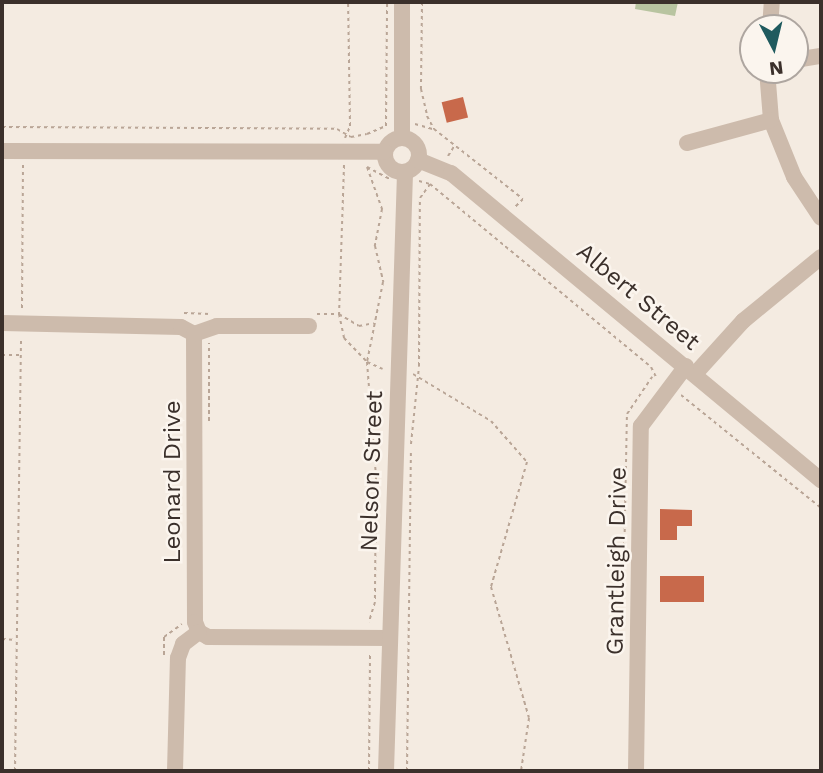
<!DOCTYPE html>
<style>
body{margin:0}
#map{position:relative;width:823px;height:773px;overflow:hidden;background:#f4ebe1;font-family:"Work Sans",sans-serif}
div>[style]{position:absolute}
.green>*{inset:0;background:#b8c4a0}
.building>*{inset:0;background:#c8694b;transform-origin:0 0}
.path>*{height:2px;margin-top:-1px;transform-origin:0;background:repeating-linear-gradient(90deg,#b9a596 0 3.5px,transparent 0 7px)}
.minor>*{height:16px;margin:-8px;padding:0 8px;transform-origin:8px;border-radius:8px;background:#cdbbac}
.minor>.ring{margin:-8px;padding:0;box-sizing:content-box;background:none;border:16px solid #cdbbac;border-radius:50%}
span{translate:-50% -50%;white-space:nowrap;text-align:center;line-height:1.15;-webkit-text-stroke:5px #fbf5ee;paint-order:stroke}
.street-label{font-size:24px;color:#3b302b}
.frame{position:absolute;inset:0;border:4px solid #3b302b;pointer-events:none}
.north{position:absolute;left:739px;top:14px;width:70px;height:70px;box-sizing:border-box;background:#fbf5ee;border:2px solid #aea6a0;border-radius:50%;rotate:173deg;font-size:19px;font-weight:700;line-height:28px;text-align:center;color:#3b302b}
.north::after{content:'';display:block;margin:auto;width:24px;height:32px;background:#1f5a5e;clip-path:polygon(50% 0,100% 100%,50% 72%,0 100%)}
</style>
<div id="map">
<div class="green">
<i style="clip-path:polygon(636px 2px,678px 2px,675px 16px,635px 9px)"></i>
</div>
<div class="building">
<i style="left:463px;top:97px;width:21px;height:22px;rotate:76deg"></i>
<i style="clip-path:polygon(660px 509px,692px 510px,692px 526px,677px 526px,677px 540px,660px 540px)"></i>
<i style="left:704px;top:576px;width:26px;height:44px;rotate:90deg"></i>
</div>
<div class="path">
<i style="left:422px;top:2px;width:87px;rotate:90.7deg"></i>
<i style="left:421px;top:89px;width:28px;rotate:77deg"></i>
<i style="left:427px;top:116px;width:15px;rotate:62deg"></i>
<i style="left:434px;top:129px;width:113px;rotate:38.2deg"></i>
<i style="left:523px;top:199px;width:11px;rotate:135deg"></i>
<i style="left:415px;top:124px;width:19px;rotate:16deg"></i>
<i style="left:2px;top:127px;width:335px;rotate:0.3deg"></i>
<i style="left:337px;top:129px;width:16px;rotate:30deg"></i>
<i style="left:351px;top:137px;width:16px;rotate:-11deg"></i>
<i style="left:367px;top:134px;width:21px;rotate:-23deg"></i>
<i style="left:386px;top:126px;width:124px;rotate:-89.5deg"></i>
<i style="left:345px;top:138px;width:13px;rotate:-67deg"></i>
<i style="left:350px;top:126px;width:124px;rotate:-90.9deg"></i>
<i style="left:448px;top:156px;width:13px;rotate:-58deg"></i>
<i style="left:344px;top:165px;width:149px;rotate:91.9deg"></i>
<i style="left:339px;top:314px;width:25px;rotate:78deg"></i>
<i style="left:344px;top:338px;width:33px;rotate:46deg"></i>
<i style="left:367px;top:362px;width:17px;rotate:24deg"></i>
<i style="left:367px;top:167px;width:26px;rotate:28deg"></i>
<i style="left:367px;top:167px;width:45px;rotate:70.3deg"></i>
<i style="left:382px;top:209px;width:38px;rotate:101deg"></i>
<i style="left:375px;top:246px;width:37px;rotate:77deg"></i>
<i style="left:383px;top:282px;width:82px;rotate:101.3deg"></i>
<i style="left:367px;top:362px;width:114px;rotate:85.5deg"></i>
<i style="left:376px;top:476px;width:126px;rotate:90.5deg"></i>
<i style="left:375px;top:602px;width:21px;rotate:107deg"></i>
<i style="left:419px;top:181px;width:11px;rotate:15deg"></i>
<i style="left:430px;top:184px;width:287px;rotate:39.6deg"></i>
<i style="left:651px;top:367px;width:13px;rotate:63deg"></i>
<i style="left:22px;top:308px;width:143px;rotate:-89.6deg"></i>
<i style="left:184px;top:313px;width:26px;rotate:2deg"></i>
<i style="left:317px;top:314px;width:22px"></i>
<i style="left:339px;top:314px;width:23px;rotate:31deg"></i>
<i style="left:359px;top:326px;width:15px;rotate:-11deg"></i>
<i style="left:2px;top:355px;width:19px"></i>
<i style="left:413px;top:374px;width:91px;rotate:31.1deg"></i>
<i style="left:491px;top:421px;width:55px;rotate:48.7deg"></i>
<i style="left:527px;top:462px;width:130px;rotate:106.1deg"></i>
<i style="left:491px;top:587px;width:136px;rotate:73.8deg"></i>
<i style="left:529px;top:718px;width:54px;rotate:98.6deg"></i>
<i style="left:681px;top:395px;width:180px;rotate:38.9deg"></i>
<i style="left:209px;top:421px;width:78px;rotate:-90deg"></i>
<i style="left:411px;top:444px;width:78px;rotate:-84.1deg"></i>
<i style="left:419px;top:366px;width:168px;rotate:-89.7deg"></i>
<i style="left:420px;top:198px;width:17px;rotate:-54deg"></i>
<i style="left:624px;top:567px;width:153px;rotate:-88.9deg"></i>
<i style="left:627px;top:414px;width:45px;rotate:-56deg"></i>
<i style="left:2px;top:639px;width:14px;rotate:4deg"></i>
<i style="left:164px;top:655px;width:18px;rotate:-90deg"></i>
<i style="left:164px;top:637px;width:22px;rotate:-36deg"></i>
<i style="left:15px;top:771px;width:433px;rotate:-89.2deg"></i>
<i style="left:369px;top:771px;width:119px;rotate:-89.5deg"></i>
<i style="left:407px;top:771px;width:318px;rotate:-89.3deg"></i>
</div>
<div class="minor">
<i style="left:770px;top:28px;width:26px;rotate:-86deg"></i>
<i style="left:795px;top:60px;width:26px;rotate:-9deg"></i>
<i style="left:767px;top:70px;width:50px;rotate:85.4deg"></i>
<i style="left:771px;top:120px;width:61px;rotate:68deg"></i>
<i style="left:794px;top:177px;width:49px;rotate:56.6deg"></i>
<i class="ring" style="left:385px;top:138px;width:18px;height:18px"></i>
<i style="left:402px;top:138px;width:136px;rotate:-90deg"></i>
<i style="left:687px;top:143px;width:87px;rotate:-15.3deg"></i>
<i style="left:2px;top:151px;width:383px;rotate:0.1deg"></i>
<i style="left:418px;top:160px;width:35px;rotate:22deg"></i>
<i style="left:451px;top:173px;width:481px;rotate:39.7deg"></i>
<i style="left:2px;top:323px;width:179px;rotate:1.3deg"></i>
<i style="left:181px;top:327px;width:15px;rotate:28deg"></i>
<i style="left:194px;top:334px;width:288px;rotate:89.8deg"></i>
<i style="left:195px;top:622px;width:11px;rotate:68deg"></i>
<i style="left:199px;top:632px;width:10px;rotate:29deg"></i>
<i style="left:208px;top:637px;width:182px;rotate:0.3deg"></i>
<i style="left:194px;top:334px;width:24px;rotate:-19deg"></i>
<i style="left:217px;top:326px;width:92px"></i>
<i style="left:695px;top:374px;width:72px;rotate:-47.8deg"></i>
<i style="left:743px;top:321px;width:101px;rotate:-39.4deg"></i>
<i style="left:175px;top:771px;width:113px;rotate:-88.5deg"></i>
<i style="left:178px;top:658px;width:15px;rotate:-70deg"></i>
<i style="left:183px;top:644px;width:20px;rotate:-37deg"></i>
<i style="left:386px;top:771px;width:599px;rotate:-88.18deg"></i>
<i style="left:636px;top:771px;width:345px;rotate:-89.2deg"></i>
<i style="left:641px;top:426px;width:75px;rotate:-53.1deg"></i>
</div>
<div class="street-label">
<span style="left:638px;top:297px;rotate:40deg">Albert Street</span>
<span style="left:372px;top:471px;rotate:-88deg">Nelson Street</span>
<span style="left:173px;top:482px;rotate:-90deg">Leonard Drive</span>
<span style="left:617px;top:561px;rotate:-89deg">Grantleigh Drive</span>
</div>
<div class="frame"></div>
<div class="north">N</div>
</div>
